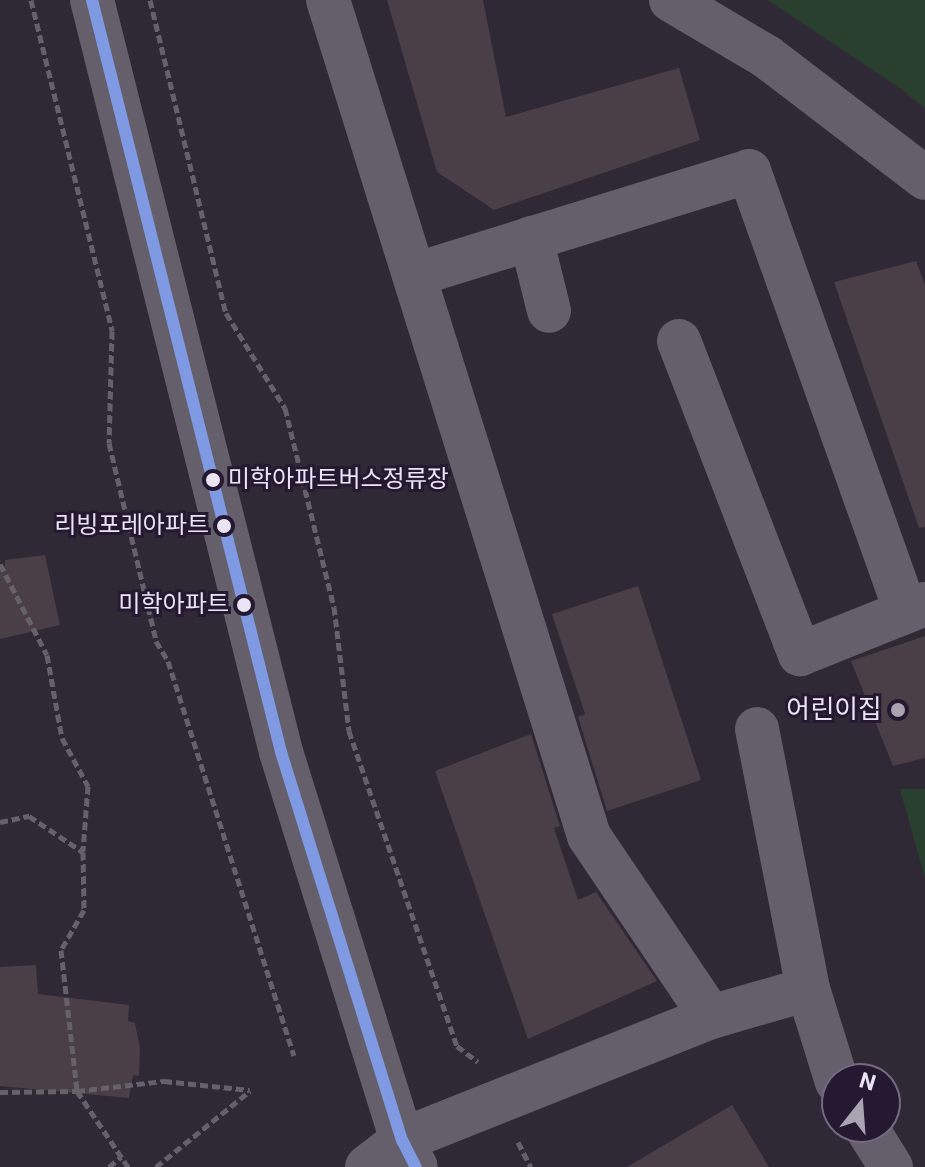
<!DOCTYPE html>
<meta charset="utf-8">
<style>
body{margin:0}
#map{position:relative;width:925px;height:1167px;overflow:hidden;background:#2f2935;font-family:Roboto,"Noto Sans KR",sans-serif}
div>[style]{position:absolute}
.green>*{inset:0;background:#29402e}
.building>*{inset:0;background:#4a3e47}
.path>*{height:5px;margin-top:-2.5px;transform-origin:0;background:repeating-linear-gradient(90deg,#65606a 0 8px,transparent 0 12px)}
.minor>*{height:44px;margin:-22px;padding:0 22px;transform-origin:22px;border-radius:22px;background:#645f6a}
.bus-1>*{height:12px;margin:-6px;padding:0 6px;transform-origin:6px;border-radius:6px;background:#7f99e2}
.dots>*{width:22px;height:22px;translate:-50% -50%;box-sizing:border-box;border:4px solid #241931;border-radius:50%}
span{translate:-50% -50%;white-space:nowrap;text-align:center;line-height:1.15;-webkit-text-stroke:6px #241931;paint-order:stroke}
.bus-label{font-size:24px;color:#ebe4f5}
.left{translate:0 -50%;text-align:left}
.right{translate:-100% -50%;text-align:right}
.poi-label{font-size:26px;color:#ebe4f5}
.north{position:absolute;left:821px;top:1063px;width:80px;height:80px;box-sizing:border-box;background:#241931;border:2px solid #746a7f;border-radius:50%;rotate:17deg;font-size:22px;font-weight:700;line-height:32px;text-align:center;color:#ebe4f5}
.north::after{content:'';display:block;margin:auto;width:28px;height:36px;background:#a9a3b2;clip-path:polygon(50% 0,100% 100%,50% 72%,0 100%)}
</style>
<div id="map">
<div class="green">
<i style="clip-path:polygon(768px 0,925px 0,925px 108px,900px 88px)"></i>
<i style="clip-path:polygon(900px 789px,925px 789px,925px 878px)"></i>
</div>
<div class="building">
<i style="clip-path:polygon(387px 0,483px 0,506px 117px,679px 68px,700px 140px,494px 210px,437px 172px)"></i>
<i style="clip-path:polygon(916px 261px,925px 285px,925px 527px,919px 528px,834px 282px)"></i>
<i style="clip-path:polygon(45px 555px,60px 625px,0 639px,0 566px,5px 566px,5px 560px)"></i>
<i style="clip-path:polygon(638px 586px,701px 780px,607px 811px,578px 717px,585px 714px,552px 614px)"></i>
<i style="clip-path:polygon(925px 636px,925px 758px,893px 766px,851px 661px)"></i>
<i style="clip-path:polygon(531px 734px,560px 826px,554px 828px,578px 900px,596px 892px,657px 981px,528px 1039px,435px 771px)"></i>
<i style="clip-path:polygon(36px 965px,38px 994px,129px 1005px,128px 1021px,135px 1023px,140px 1048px,139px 1076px,133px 1075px,129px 1098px,0 1086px,0 967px)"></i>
<i style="clip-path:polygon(732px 1105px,769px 1167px,627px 1167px)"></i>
</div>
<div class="path">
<i style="left:31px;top:0;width:341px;rotate:76.2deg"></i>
<i style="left:112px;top:331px;width:112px;rotate:91.5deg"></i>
<i style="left:109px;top:443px;width:204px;rotate:76.6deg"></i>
<i style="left:156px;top:641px;width:23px;rotate:59deg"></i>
<i style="left:168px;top:661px;width:414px;rotate:72.3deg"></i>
<i style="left:150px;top:0;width:322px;rotate:76.4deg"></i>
<i style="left:226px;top:313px;width:112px;rotate:58.2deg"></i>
<i style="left:285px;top:408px;width:205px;rotate:76.2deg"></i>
<i style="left:334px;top:607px;width:125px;rotate:83.1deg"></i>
<i style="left:349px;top:731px;width:333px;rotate:71.1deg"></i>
<i style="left:457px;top:1046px;width:26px;rotate:37deg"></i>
<i style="left:0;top:564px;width:102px;rotate:62.7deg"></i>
<i style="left:47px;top:655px;width:84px;rotate:79.8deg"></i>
<i style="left:62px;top:738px;width:55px;rotate:61.6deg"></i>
<i style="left:88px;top:786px;width:65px;rotate:94.4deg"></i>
<i style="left:0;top:822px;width:30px;rotate:-12deg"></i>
<i style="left:29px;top:816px;width:65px;rotate:33.7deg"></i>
<i style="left:83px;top:852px;width:58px;rotate:89deg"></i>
<i style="left:84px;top:910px;width:46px;rotate:119.9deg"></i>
<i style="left:61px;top:950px;width:142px;rotate:83.5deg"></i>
<i style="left:77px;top:1091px;width:88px;rotate:-6.6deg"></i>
<i style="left:164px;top:1081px;width:86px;rotate:6deg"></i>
<i style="left:0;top:1092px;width:77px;rotate:-0.7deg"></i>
<i style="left:77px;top:1091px;width:92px;rotate:56.1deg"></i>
<i style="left:518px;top:1142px;width:28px;rotate:63deg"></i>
<i style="left:109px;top:1167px;width:16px;rotate:-40deg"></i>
<i style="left:156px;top:1167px;width:121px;rotate:-39deg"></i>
</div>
<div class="minor">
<i style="left:92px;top:0;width:775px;rotate:75.89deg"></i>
<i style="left:281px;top:752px;width:406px;rotate:72.7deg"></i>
<i style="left:402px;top:1140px;width:30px;rotate:63deg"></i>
<i style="left:328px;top:0;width:876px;rotate:72.66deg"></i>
<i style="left:589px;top:836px;width:218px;rotate:56deg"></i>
<i style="left:671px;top:0;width:112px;rotate:30.7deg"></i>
<i style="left:767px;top:57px;width:199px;rotate:37.4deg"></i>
<i style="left:531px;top:238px;width:75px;rotate:76.1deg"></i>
<i style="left:414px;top:275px;width:351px;rotate:-17.2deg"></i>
<i style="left:749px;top:171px;width:467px;rotate:70.4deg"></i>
<i style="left:679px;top:341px;width:336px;rotate:68.9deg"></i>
<i style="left:800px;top:654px;width:135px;rotate:-21.8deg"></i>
<i style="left:757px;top:729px;width:265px;rotate:78.9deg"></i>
<i style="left:866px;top:1127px;width:47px;rotate:58deg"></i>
<i style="left:367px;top:1167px;width:44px;rotate:-37.6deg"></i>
<i style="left:402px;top:1140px;width:333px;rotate:-21.7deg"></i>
<i style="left:711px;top:1017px;width:101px;rotate:-16.1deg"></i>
<i style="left:808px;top:989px;width:97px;rotate:72.7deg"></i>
</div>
<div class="bus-1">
<i style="left:92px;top:0;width:775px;rotate:75.89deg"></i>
<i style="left:281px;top:752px;width:406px;rotate:72.7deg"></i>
<i style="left:402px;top:1140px;width:30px;rotate:63deg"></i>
</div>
<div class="dots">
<i style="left:213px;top:480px;background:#ebe4f5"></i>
<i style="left:224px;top:526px;background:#ebe4f5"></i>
<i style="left:244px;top:605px;background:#ebe4f5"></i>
<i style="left:898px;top:710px;background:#a9a3b2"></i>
</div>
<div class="bus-label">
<span class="left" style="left:228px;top:480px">미학아파트버스정류장</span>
<span class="right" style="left:209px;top:526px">리빙포레아파트</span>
<span class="right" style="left:229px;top:605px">미학아파트</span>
</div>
<div class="poi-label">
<span class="right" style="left:882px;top:710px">어린이집</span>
</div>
<div class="north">N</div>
</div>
